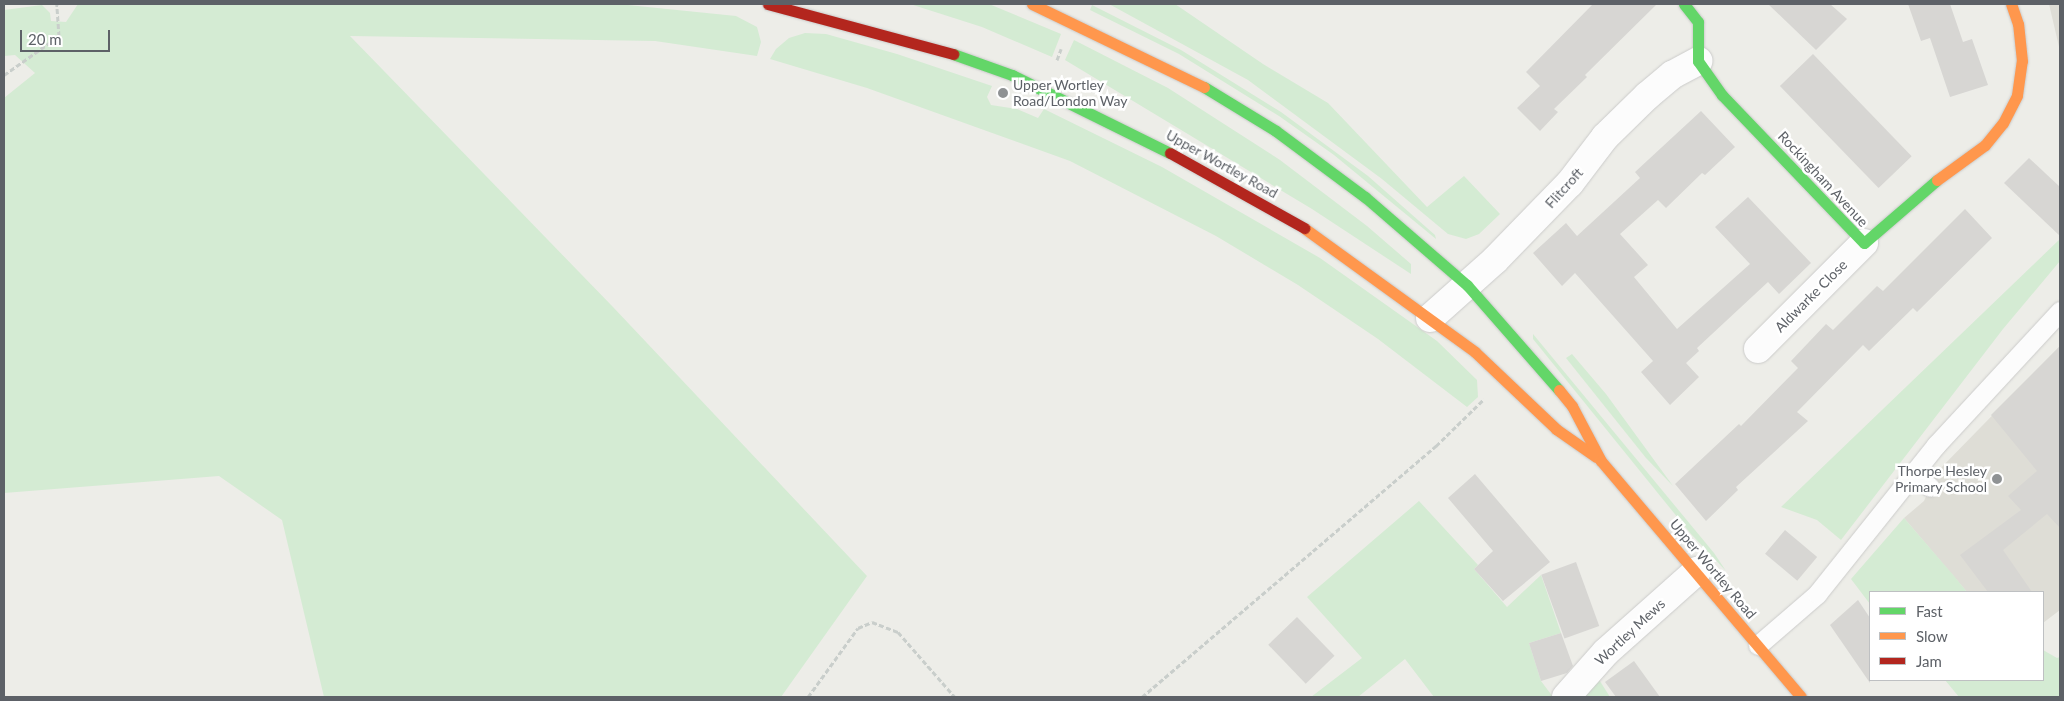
<!DOCTYPE html>
<style>
body{margin:0}
#map{position:relative;width:2064px;height:701px;overflow:hidden;background:#edede8;font-family:Lato,sans-serif}
div>[style]{position:absolute}
.education>*{inset:0;background:#deddd6}
.green>*{inset:0;background:#d4ebd3}
.building>*{inset:0;background:#d7d6d3;transform-origin:0 0}
.path>*{height:3px;margin-top:-1.5px;transform-origin:0;background:repeating-linear-gradient(90deg,#c9cecb 0 5px,transparent 0 7.5px)}
.roads{filter:drop-shadow(0 0 1px #cbcbca) drop-shadow(0 0 1px #cbcbca)}
.lane>*{height:19px;margin:-9.5px;padding:0 9.5px;transform-origin:9.5px;border-radius:9.5px;background:#fcfcfc}
.street>*{height:28px;margin:-14px;padding:0 14px;transform-origin:14px;border-radius:14px;background:#fcfcfc}
.fast>*{height:11px;margin:-5.5px;padding:0 5.5px;transform-origin:5.5px;border-radius:5.5px;background:#63d668}
.slow>*{height:11px;margin:-5.5px;padding:0 5.5px;transform-origin:5.5px;border-radius:5.5px;background:#ff974d}
.jam>*{height:11px;margin:-5.5px;padding:0 5.5px;transform-origin:5.5px;border-radius:5.5px;background:#b3261e}
.dots>*{width:14px;height:14px;translate:-50% -50%;box-sizing:border-box;border:2px solid #fff;border-radius:50%}
span{translate:-50% -50%;white-space:nowrap;text-align:center;line-height:1.15;-webkit-text-stroke:5px #fff;paint-order:stroke}
.poi-label{font-size:14px;color:#5d6167}
.left{translate:0 -50%;text-align:left}
.right{translate:-100% -50%;text-align:right}
.street-label{font-size:14px;color:#5d6167}
.frame{position:absolute;inset:0;border:5px solid #5d6167;pointer-events:none}
.legend{position:absolute;left:1869px;top:591px;width:175px;height:90px;box-sizing:border-box;background:#fff;border:1px solid #bec0c2;margin:0;padding:6px 9px;list-style:none;font-size:15px;color:#5d6167}
.legend li{display:flex;align-items:center;gap:10px;height:25px}
.legend b{width:25px;border:1px solid #bec0c2}
.scale{position:absolute;left:20px;top:30px;width:90px;height:22px;box-sizing:border-box;border:2px solid #5d6167;border-top:0;padding-left:6px;font-size:15px;line-height:18px;white-space:nowrap;color:#5d6167;-webkit-text-stroke:4px #fff;paint-order:stroke}
</style>
<div id="map">
<div class="education">
<i style="clip-path:polygon(2049px 4px,2060px 4px,2060px 51px)"></i>
<i style="clip-path:polygon(2060px 346px,2060px 610px,2043px 623px,2043px 592px,1967px 592px,1904px 518px,1924px 501px,1937px 472px)"></i>
</div>
<div class="green">
<i style="clip-path:polygon(78px 4px,618px 4px,736px 16px,757px 27px,761px 42px,757px 56px,655px 41px,350px 36px,613px 307px,867px 576px,781px 697px,324px 697px,282px 520px,219px 476px,4px 493px,4px 98px,35px 73px,15px 55px,4px 56px,4px 10px,42px 5px,50px 13px,51px 21px,66px 22px)"></i>
<i style="clip-path:polygon(910px 4px,989px 4px,1061px 34px,1052px 57px,982px 27px)"></i>
<i style="clip-path:polygon(1109px 4px,1175px 4px,1263px 64px,1328px 103px,1427px 207px,1464px 176px,1500px 214px,1479px 234px,1466px 239px,1448px 234px,1382px 179px,1248px 80px)"></i>
<i style="clip-path:polygon(1092px 5px,1181px 50px,1281px 112px,1368px 176px,1435px 235px,1436px 239px,1334px 155px,1279px 116px,1179px 54px,1090px 10px)"></i>
<i style="clip-path:polygon(805px 33px,826px 34px,897px 54px,992px 86px,987px 97px,991px 105px,1017px 109px,1038px 118px,1044px 109px,1162px 167px,1320px 258px,1437px 341px,1477px 380px,1478px 397px,1467px 407px,1378px 339px,1298px 285px,1216px 236px,1070px 161px,867px 88px,770px 59px,776px 49px,789px 38px)"></i>
<i style="clip-path:polygon(1074px 40px,1168px 88px,1280px 160px,1367px 226px,1411px 264px,1411px 274px,1312px 209px,1065px 60px)"></i>
<i style="clip-path:polygon(2060px 239px,2060px 261px,2003px 329px,1841px 540px,1817px 520px,1781px 507px)"></i>
<i style="clip-path:polygon(1533px 334px,1714px 553px,1726px 571px,1691px 534px,1533px 339px)"></i>
<i style="clip-path:polygon(1572px 354px,1606px 394px,1673px 486px,1646px 458px,1566px 358px)"></i>
<i style="clip-path:polygon(1419px 501px,1478px 565px,1474px 569px,1507px 607px,1541px 575px,1561px 633px,1529px 643px,1541px 681px,1553px 697px,1434px 697px,1405px 659px,1358px 697px,1311px 697px,1362px 658px,1307px 597px)"></i>
<i style="clip-path:polygon(1904px 518px,1954px 576px,1967px 592px,1870px 592px,1870px 604px,1851px 579px)"></i>
<i style="clip-path:polygon(2043px 650px,2057px 658px,2060px 657px,2060px 697px,1959px 697px,1945px 680px,2043px 680px)"></i>
<i style="clip-path:polygon(1598px 678px,1610px 697px,1584px 697px)"></i>
</div>
<div class="building">
<i style="clip-path:polygon(1593px 4px,1657px 4px,1585px 75px,1587px 77px,1554px 109px,1558px 112px,1540px 131px,1517px 108px,1540px 86px,1526px 72px)"></i>
<i style="clip-path:polygon(1768px 4px,1830px 4px,1847px 19px,1816px 50px)"></i>
<i style="clip-path:polygon(1908px 4px,1950px 4px,1963px 42px,1972px 39px,1988px 85px,1950px 97px,1930px 38px,1921px 41px)"></i>
<i style="left:1813px;top:54px;width:142px;height:46px;rotate:46deg"></i>
<i style="clip-path:polygon(1701px 111px,1735px 147px,1705px 175px,1702px 173px,1666px 208px,1658px 200px,1620px 234px,1648px 265px,1634px 277px,1677px 329px,1750px 264px,1715px 227px,1748px 197px,1811px 263px,1779px 294px,1768px 282px,1697px 348px,1699px 351px,1686px 363px,1699px 377px,1670px 405px,1641px 372px,1653px 361px,1575px 273px,1562px 286px,1533px 253px,1566px 223px,1577px 236px,1640px 178px,1635px 172px)"></i>
<i style="clip-path:polygon(2029px 158px,2060px 187px,2060px 236px,2004px 183px)"></i>
<i style="clip-path:polygon(1965px 209px,1992px 238px,1917px 312px,1913px 308px,1869px 351px,1863px 345px,1797px 412px,1808px 421px,1736px 487px,1738px 490px,1706px 521px,1675px 484px,1739px 424px,1741px 426px,1798px 368px,1791px 361px,1826px 324px,1833px 330px,1877px 286px,1883px 291px)"></i>
<i style="clip-path:polygon(2060px 346px,2060px 528px,2047px 514px,2003px 550px,2032px 592px,1988px 592px,1960px 555px,2021px 510px,2008px 496px,2037px 471px,1991px 415px)"></i>
<i style="clip-path:polygon(1475px 474px,1550px 562px,1503px 601px,1474px 569px,1493px 551px,1448px 498px)"></i>
<i style="left:1785px;top:530px;width:42px;height:31px;rotate:40deg"></i>
<i style="left:1576px;top:562px;width:68px;height:37px;rotate:70deg"></i>
<i style="clip-path:polygon(1858px 600px,1870px 618px,1870px 683px,1830px 625px)"></i>
<i style="left:1297px;top:617px;width:54px;height:40px;rotate:46deg"></i>
<i style="clip-path:polygon(1561px 633px,1573px 666px,1567px 673px,1541px 681px,1529px 643px)"></i>
<i style="clip-path:polygon(1634px 661px,1660px 697px,1616px 697px,1605px 682px)"></i>
</div>
<div class="path">
<i style="left:1057px;top:60px;width:12px;rotate:-70deg"></i>
<i style="left:4px;top:75px;width:67px;rotate:-35.3deg"></i>
<i style="left:59px;top:36px;width:32px;rotate:-94deg"></i>
<i style="left:808px;top:697px;width:85px;rotate:-54.1deg"></i>
<i style="left:858px;top:628px;width:15px;rotate:-23deg"></i>
<i style="left:872px;top:622px;width:28px;rotate:21deg"></i>
<i style="left:898px;top:632px;width:86px;rotate:48.8deg"></i>
<i style="left:1142px;top:697px;width:387px;rotate:-40.5deg"></i>
<i style="left:1436px;top:446px;width:67px;rotate:-44.4deg"></i>
</div>
<div class="roads">
<div class="lane">
<i style="left:1911px;top:475px;width:22px;rotate:32deg"></i>
<i style="left:1758px;top:645px;width:78px;rotate:-40.8deg"></i>
<i style="left:1817px;top:594px;width:191px;rotate:-51.4deg"></i>
<i style="left:1936px;top:445px;width:183px;rotate:-47.2deg"></i>
</div>
<div class="street">
<i style="left:1430px;top:318px;width:87px;rotate:-41.7deg"></i>
<i style="left:1495px;top:260px;width:107px;rotate:-45.8deg"></i>
<i style="left:1570px;top:183px;width:58px;rotate:-52.7deg"></i>
<i style="left:1605px;top:137px;width:59px;rotate:-44.3deg"></i>
<i style="left:1647px;top:96px;width:33px;rotate:-40deg"></i>
<i style="left:1672px;top:75px;width:30px;rotate:-28deg"></i>
<i style="left:1758px;top:349px;width:150px;rotate:-45deg"></i>
<i style="left:1566px;top:697px;width:60px;rotate:-48.4deg"></i>
<i style="left:1606px;top:652px;width:122px;rotate:-41.7deg"></i>
</div>
<div class="fast">
<i style="left:1684px;top:4px;width:23px;rotate:52deg"></i>
<i style="left:1698px;top:22px;width:39px;rotate:90deg"></i>
<i style="left:1698px;top:61px;width:42px;rotate:54.8deg"></i>
<i style="left:1722px;top:95px;width:205px;rotate:46.2deg"></i>
<i style="left:1864px;top:243px;width:96px;rotate:-40.8deg"></i>
<i style="left:953px;top:54px;width:63px;rotate:19.6deg"></i>
<i style="left:1012px;top:75px;width:176px;rotate:26.3deg"></i>
<i style="left:1204px;top:87px;width:84px;rotate:31.4deg"></i>
<i style="left:1276px;top:131px;width:111px;rotate:36.6deg"></i>
<i style="left:1365px;top:197px;width:135px;rotate:40.8deg"></i>
<i style="left:1467px;top:285px;width:140px;rotate:48.8deg"></i>
</div>
<div class="slow">
<i style="left:1032px;top:4px;width:191px;rotate:25.8deg"></i>
<i style="left:1937px;top:180px;width:59px;rotate:-36.1deg"></i>
<i style="left:1985px;top:145px;width:28px;rotate:-51deg"></i>
<i style="left:2003px;top:123px;width:31px;rotate:-63deg"></i>
<i style="left:2017px;top:95px;width:34px;rotate:-82deg"></i>
<i style="left:2022px;top:61px;width:37px;rotate:-96deg"></i>
<i style="left:2018px;top:24px;width:21px;rotate:-109deg"></i>
<i style="left:1304px;top:228px;width:211px;rotate:35.9deg"></i>
<i style="left:1475px;top:352px;width:112px;rotate:43.5deg"></i>
<i style="left:1556px;top:429px;width:49px;rotate:35deg"></i>
<i style="left:1559px;top:390px;width:21px;rotate:51deg"></i>
<i style="left:1572px;top:406px;width:62px;rotate:62.2deg"></i>
<i style="left:1601px;top:461px;width:309px;rotate:49.7deg"></i>
</div>
<div class="jam">
<i style="left:768px;top:4px;width:192px;rotate:15.1deg"></i>
<i style="left:1170px;top:153px;width:154px;rotate:29.2deg"></i>
</div>
</div>
<div class="dots">
<i style="left:1003px;top:93px;background:#8f9294"></i>
<i style="left:1997px;top:479px;background:#8f9294"></i>
</div>
<div class="poi-label">
<span class="left" style="left:1013px;top:93px">Upper Wortley<br>Road/London Way</span>
<span class="right" style="left:1987px;top:479px">Thorpe Hesley<br>Primary School</span>
</div>
<div class="street-label">
<span style="left:1222px;top:164px;rotate:29deg">Upper Wortley Road</span>
<span style="left:1823px;top:179px;rotate:47deg">Rockingham Avenue</span>
<span style="left:1564px;top:188px;rotate:-48deg">Flitcroft</span>
<span style="left:1811px;top:296px;rotate:-45deg">Aldwarke Close</span>
<span style="left:1713px;top:569px;rotate:50deg">Upper Wortley Road</span>
<span style="left:1630px;top:632px;rotate:-43deg">Wortley Mews</span>
</div>
<div class="frame"></div>
<ul class="legend">
<li><b style="height:6px;background:#63d668"></b>Fast</li>
<li><b style="height:6px;background:#ff974d"></b>Slow</li>
<li><b style="height:6px;background:#b3261e"></b>Jam</li>
</ul>
<div class="scale">20 m</div>
</div>
